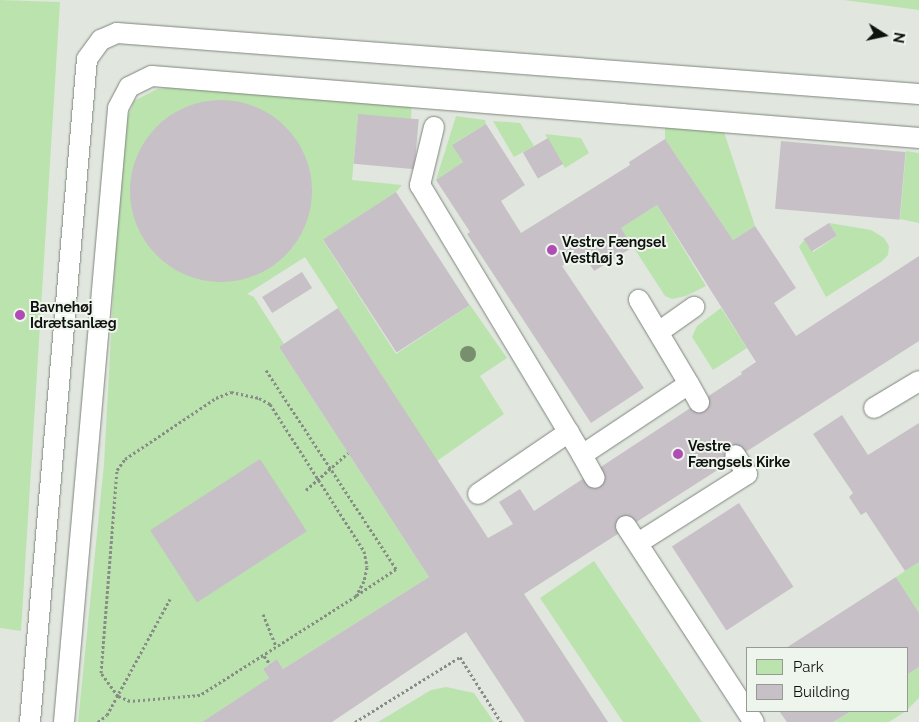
<!DOCTYPE html>
<meta charset="utf-8">
<style>
body{margin:0}
#map{position:relative;width:919px;height:722px;overflow:hidden;background:#e1e7df;font-family:Raleway,sans-serif}
div>[style]{position:absolute}
.green>*{inset:0;background:#bbe3ae}
.building>*{inset:0;background:#c7c0c7;transform-origin:0 0}
.round{border-radius:50%}
.path>*{height:3px;margin-top:-1.5px;transform-origin:0;background:repeating-linear-gradient(90deg,#888c86 0 2.5px,transparent 0 5px)}
.roads{filter:drop-shadow(0 0 1px #7f857d) drop-shadow(0 0 1px #7f857d)}
.lane>*{height:20px;margin:-10px;padding:0 10px;transform-origin:10px;border-radius:10px;background:#fff}
.trees>*{width:16px;height:16px;margin:-8px;border-radius:50%;background:#788f6e}
.dots>*{width:14px;height:14px;translate:-50% -50%;box-sizing:border-box;border:2px solid #eef5ec;border-radius:50%}
span{translate:-50% -50%;white-space:nowrap;text-align:center;line-height:1.15;-webkit-text-stroke:4px #eef5ec;paint-order:stroke}
.poi-label{font-size:14px;color:#0f110e;font-weight:700}
.left{translate:0 -50%;text-align:left}
.legend{position:absolute;left:746px;top:647px;width:162px;height:65px;box-sizing:border-box;background:#eef5ec;border:1px solid #959a93;margin:0;padding:6px 9px;list-style:none;font-size:15px;color:#0f110e}
.legend li{display:flex;align-items:center;gap:10px;height:25px}
.legend b{width:25px;border:1px solid #959a93}
.north{position:absolute;left:859px;top:10px;width:50px;height:50px;-webkit-text-stroke:4px #eef5ec;paint-order:stroke;rotate:100deg;font-size:14px;font-weight:700;line-height:20px;text-align:center;color:#0f110e}
.north::after{content:'';display:block;margin:auto;width:18px;height:22px;background:#0f110e;clip-path:polygon(50% 0,100% 100%,50% 72%,0 100%)}
</style>
<div id="map">
<div class="green">
<i style="clip-path:polygon(0 0,60px 2px,21px 631px,0 628px)"></i>
<i style="clip-path:polygon(844px 0,919px 0,919px 10px)"></i>
<i style="clip-path:polygon(204px 84px,412px 101px,411px 119px,358px 115px,352px 180px,402px 185px,396px 192px,323px 240px,396px 354px,470px 305px,507px 358px,480px 376px,504px 414px,437px 461px,305px 257px,247px 294px,254px 297px,284px 344px,279px 347px,429px 577px,283px 669px,277px 659px,263px 669px,269px 678px,202px 722px,78px 722px,104px 464px,122px 132px,134px 101px,157px 89px)"></i>
<i style="clip-path:polygon(456px 116px,485px 120px,486px 124px,453px 144px,463px 162px,436px 180px)"></i>
<i style="clip-path:polygon(493px 121px,520px 123px,534px 146px,514px 157px)"></i>
<i style="clip-path:polygon(665px 127px,724px 132px,755px 226px,733px 240px,665px 139px)"></i>
<i style="clip-path:polygon(545px 134px,581px 138px,589px 153px,565px 168px)"></i>
<i style="clip-path:polygon(906px 151px,919px 153px,919px 223px,900px 219px)"></i>
<i style="clip-path:polygon(657px 205px,706px 286px,686px 296px,672px 299px,665px 296px,621px 228px)"></i>
<i style="clip-path:polygon(829px 223px,871px 230px,884px 238px,889px 246px,888px 255px,881px 262px,826px 297px,799px 247px,804px 240px,813px 252px,837px 236px)"></i>
<i style="clip-path:polygon(721px 308px,747px 348px,713px 370px,692px 337px,697px 326px)"></i>
<i style="clip-path:polygon(594px 561px,702px 722px,623px 722px,540px 598px)"></i>
<i style="clip-path:polygon(919px 562px,919px 613px,896px 577px)"></i>
<i style="clip-path:polygon(919px 667px,919px 698px,908px 709px,908px 674px)"></i>
<i style="clip-path:polygon(446px 687px,474px 693px,494px 722px,378px 722px,431px 690px)"></i>
<i style="clip-path:polygon(851px 711px,906px 711px,889px 722px,833px 722px)"></i>
</div>
<div class="building">
<i class="round" style="left:130px;top:100px;width:182px;height:182px"></i>
<i style="left:358px;top:114px;width:61px;height:50px;rotate:5deg"></i>
<i style="clip-path:polygon(486px 124px,525px 185px,501px 201px,521px 233px,630px 165px,629px 162px,665px 139px,733px 240px,755px 226px,796px 288px,774px 303px,796px 336px,919px 256px,919px 341px,524px 594px,608px 722px,525px 722px,466px 632px,332px 722px,202px 722px,269px 678px,263px 669px,277px 659px,283px 669px,429px 577px,279px 347px,338px 308px,488px 538px,513px 524px,499px 502px,520px 489px,534px 511px,742px 374px,741px 372px,756px 362px,657px 205px,621px 228px,633px 247px,594px 271px,583px 253px,562px 266px,644px 388px,591px 423px,467px 234px,470px 232px,436px 180px,463px 162px,452px 145px)"></i>
<i style="left:548px;top:138px;width:30px;height:29px;rotate:60deg"></i>
<i style="left:781px;top:141px;width:125px;height:68px;rotate:5deg"></i>
<i style="left:396px;top:192px;width:135px;height:87px;rotate:57deg"></i>
<i style="left:829px;top:223px;width:15px;height:30px;rotate:58deg"></i>
<i style="left:302px;top:272px;width:19px;height:47px;rotate:58deg"></i>
<i style="clip-path:polygon(842px 415px,868px 455px,919px 423px,919px 562px,905px 571px,866px 512px,861px 515px,849px 497px,853px 493px,813px 434px)"></i>
<i style="left:260px;top:459px;width:86px;height:131px;rotate:57deg"></i>
<i style="left:739px;top:503px;width:100px;height:80px;rotate:57deg"></i>
<i style="clip-path:polygon(896px 577px,919px 613px,919px 667px,908px 674px,908px 648px,786px 648px)"></i>
<i style="clip-path:polygon(779px 711px,851px 711px,833px 722px,787px 722px)"></i>
</div>
<div class="path">
<i style="left:266px;top:370px;width:238px;rotate:56.8deg"></i>
<i style="left:396px;top:569px;width:47px;rotate:146.3deg"></i>
<i style="left:231px;top:392px;width:29px;rotate:12deg"></i>
<i style="left:259px;top:398px;width:13px;rotate:29deg"></i>
<i style="left:270px;top:404px;width:174px;rotate:57.4deg"></i>
<i style="left:364px;top:551px;width:16px;rotate:79deg"></i>
<i style="left:367px;top:567px;width:14px;rotate:102deg"></i>
<i style="left:364px;top:581px;width:17px;rotate:118deg"></i>
<i style="left:356px;top:596px;width:185px;rotate:147.6deg"></i>
<i style="left:200px;top:695px;width:70px;rotate:175.1deg"></i>
<i style="left:130px;top:701px;width:13px;rotate:-157deg"></i>
<i style="left:118px;top:696px;width:29px;rotate:-126deg"></i>
<i style="left:101px;top:673px;width:204px;rotate:-85.5deg"></i>
<i style="left:117px;top:470px;width:14px;rotate:-54deg"></i>
<i style="left:125px;top:459px;width:110px;rotate:-33.8deg"></i>
<i style="left:216px;top:398px;width:16px;rotate:-22deg"></i>
<i style="left:306px;top:490px;width:56px;rotate:-41.4deg"></i>
<i style="left:263px;top:614px;width:35px;rotate:68deg"></i>
<i style="left:264px;top:656px;width:10px;rotate:53deg"></i>
<i style="left:98px;top:722px;width:11px;rotate:-38deg"></i>
<i style="left:107px;top:715px;width:132px;rotate:-61.5deg"></i>
<i style="left:355px;top:722px;width:123px;rotate:-31.8deg"></i>
<i style="left:460px;top:657px;width:77px;rotate:57.8deg"></i>
</div>
<div class="roads">
<div class="lane">
<i style="left:434px;top:127px;width:60px;rotate:103.6deg"></i>
<i style="left:420px;top:185px;width:315px;rotate:59deg"></i>
<i style="left:582px;top:455px;width:128px;rotate:-33.6deg"></i>
<i style="left:689px;top:384px;width:98px;rotate:-120.8deg"></i>
<i style="left:660px;top:331px;width:42px;rotate:-35.2deg"></i>
<i style="left:689px;top:384px;width:21px;rotate:61deg"></i>
<i style="left:874px;top:408px;width:52px;rotate:-31deg"></i>
<i style="left:582px;top:455px;width:26px;rotate:61deg"></i>
<i style="left:478px;top:494px;width:110px;rotate:-34.3deg"></i>
<i style="left:626px;top:526px;width:234px;rotate:56.9deg"></i>
<i style="left:638px;top:543px;width:129px;rotate:-32.3deg"></i>
<i style="left:747px;top:474px;width:22px;rotate:-122deg"></i>
<i style="left:30px;top:722px;width:665px;rotate:-85.09deg"></i>
<i style="left:87px;top:59px;width:24px;rotate:-54deg"></i>
<i style="left:101px;top:40px;width:17px;rotate:-24deg"></i>
<i style="left:117px;top:33px;width:804px;rotate:4.35deg"></i>
<i style="left:64px;top:722px;width:616px;rotate:-84.97deg"></i>
<i style="left:118px;top:108px;width:24px;rotate:-62deg"></i>
<i style="left:129px;top:87px;width:25px;rotate:-26deg"></i>
<i style="left:152px;top:76px;width:770px;rotate:4.62deg"></i>
</div>
</div>
<div class="trees">
<i style="left:468px;top:354px"></i>
</div>
<div class="dots">
<i style="left:552px;top:250px;background:#b04db4"></i>
<i style="left:20px;top:315px;background:#b04db4"></i>
<i style="left:678px;top:454px;background:#b04db4"></i>
</div>
<div class="poi-label">
<span class="left" style="left:562px;top:250px">Vestre Fængsel<br>Vestfløj 3</span>
<span class="left" style="left:30px;top:315px">Bavnehøj<br>Idrætsanlæg</span>
<span class="left" style="left:688px;top:454px">Vestre<br>Fængsels Kirke</span>
</div>
<ul class="legend">
<li><b style="height:14px;background:#bbe3ae"></b>Park</li>
<li><b style="height:14px;background:#c7c0c7"></b>Building</li>
</ul>
<div class="north">N</div>
</div>
